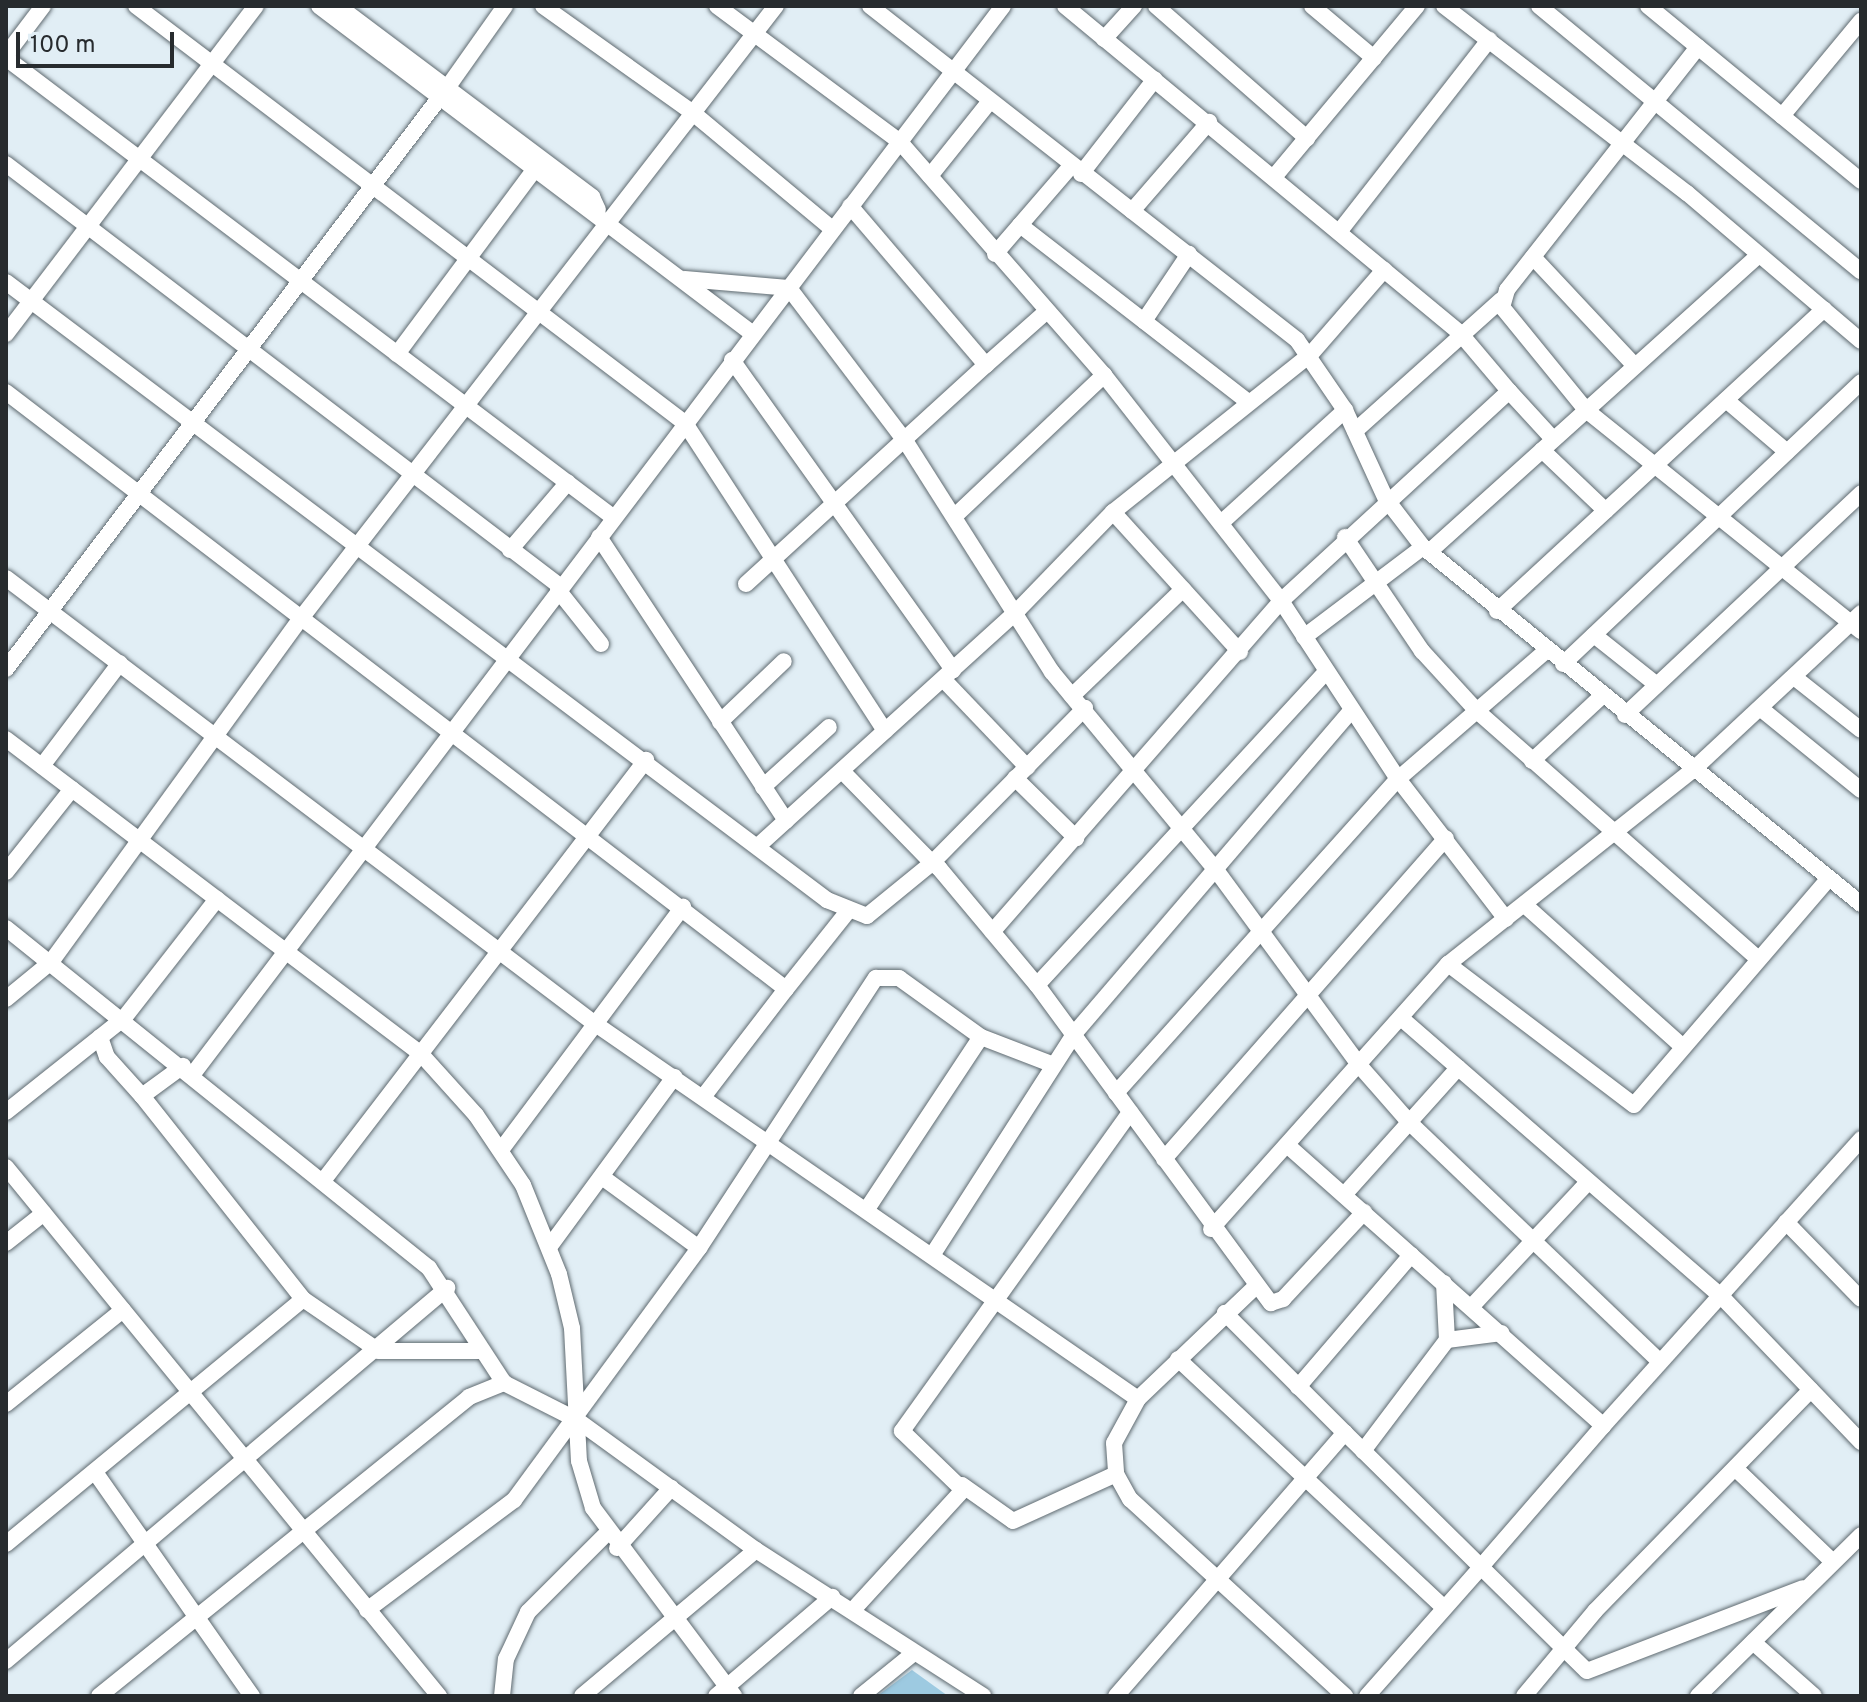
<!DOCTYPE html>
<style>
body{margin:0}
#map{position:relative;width:1867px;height:1702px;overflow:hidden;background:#e1eef5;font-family:Overpass,sans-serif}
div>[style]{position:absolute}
.green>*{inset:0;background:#9dcae1}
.roads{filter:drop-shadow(0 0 2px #5f6a70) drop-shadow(0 0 2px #5f6a70)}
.minor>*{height:16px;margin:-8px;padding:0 8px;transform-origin:8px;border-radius:8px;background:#fff}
span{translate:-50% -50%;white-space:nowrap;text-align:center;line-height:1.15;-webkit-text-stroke:7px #e1eef5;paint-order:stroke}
.frame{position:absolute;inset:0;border:8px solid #272b2e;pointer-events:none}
.scale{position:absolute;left:16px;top:32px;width:158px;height:36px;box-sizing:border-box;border:4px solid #272b2e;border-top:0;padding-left:10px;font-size:24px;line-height:28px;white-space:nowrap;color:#272b2e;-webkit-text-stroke:6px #e1eef5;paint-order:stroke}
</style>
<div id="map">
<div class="green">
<i style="clip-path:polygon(912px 1670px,948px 1696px,877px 1696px)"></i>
</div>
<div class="roads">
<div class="minor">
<i style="left:136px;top:6px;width:689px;rotate:37.22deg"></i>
<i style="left:685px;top:423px;width:367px;rotate:57deg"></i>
<i style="left:319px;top:6px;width:544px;rotate:37.08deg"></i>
<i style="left:338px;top:6px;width:318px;rotate:36.9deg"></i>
<i style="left:592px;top:197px;width:14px;rotate:65deg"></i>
<i style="left:543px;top:6px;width:184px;rotate:35.5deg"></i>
<i style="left:693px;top:113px;width:181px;rotate:39.8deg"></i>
<i style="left:717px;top:6px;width:228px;rotate:36.6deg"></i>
<i style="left:900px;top:142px;width:310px;rotate:48.8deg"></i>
<i style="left:1104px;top:375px;width:287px;rotate:51.9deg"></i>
<i style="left:1281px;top:601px;width:439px;rotate:131.1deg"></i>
<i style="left:870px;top:6px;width:542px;rotate:38.03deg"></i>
<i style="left:1297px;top:340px;width:85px;rotate:55.6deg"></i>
<i style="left:1345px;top:410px;width:98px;rotate:65.3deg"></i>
<i style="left:1386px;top:499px;width:61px;rotate:52.4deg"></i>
<i style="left:1423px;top:547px;width:565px;rotate:39.18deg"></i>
<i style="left:1065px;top:6px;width:513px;rotate:39.62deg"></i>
<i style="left:1460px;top:333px;width:76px;rotate:49.8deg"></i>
<i style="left:1156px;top:6px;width:201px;rotate:41.2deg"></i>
<i style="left:1312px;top:6px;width:81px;rotate:40deg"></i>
<i style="left:1444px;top:6px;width:307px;rotate:37.6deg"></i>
<i style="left:1687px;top:193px;width:228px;rotate:40.4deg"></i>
<i style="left:1539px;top:6px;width:417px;rotate:39.5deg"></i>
<i style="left:1648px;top:6px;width:276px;rotate:39.4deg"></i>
<i style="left:1104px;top:39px;width:45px;rotate:-47.7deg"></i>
<i style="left:1698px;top:47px;width:309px;rotate:128.2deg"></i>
<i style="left:1507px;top:290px;width:18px;rotate:106deg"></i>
<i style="left:1502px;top:307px;width:133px;rotate:50.8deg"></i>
<i style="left:1586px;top:410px;width:353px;rotate:38.8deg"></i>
<i style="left:6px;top:55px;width:61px;rotate:-52.9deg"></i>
<i style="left:6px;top:58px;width:761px;rotate:37.1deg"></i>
<i style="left:447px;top:88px;width:100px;rotate:-54.7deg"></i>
<i style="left:1782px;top:116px;width:124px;rotate:-50.3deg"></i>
<i style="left:6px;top:164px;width:698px;rotate:37.31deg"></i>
<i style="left:1081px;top:174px;width:120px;rotate:-52.1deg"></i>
<i style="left:930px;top:176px;width:96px;rotate:-51.3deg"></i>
<i style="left:1274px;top:177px;width:223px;rotate:-50.1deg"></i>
<i style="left:1132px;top:211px;width:118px;rotate:-49.1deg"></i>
<i style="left:1020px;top:225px;width:286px;rotate:37.8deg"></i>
<i style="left:1339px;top:232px;width:244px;rotate:-52deg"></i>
<i style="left:995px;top:254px;width:116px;rotate:-49.2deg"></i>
<i style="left:1533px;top:257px;width:149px;rotate:46.9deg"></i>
<i style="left:684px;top:279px;width:105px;rotate:4.9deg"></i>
<i style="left:789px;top:288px;width:193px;rotate:52.8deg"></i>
<i style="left:906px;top:442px;width:272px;rotate:57.6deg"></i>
<i style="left:1052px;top:672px;width:257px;rotate:50.4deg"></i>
<i style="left:1216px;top:870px;width:242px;rotate:53.7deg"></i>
<i style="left:1359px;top:1065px;width:76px;rotate:48.7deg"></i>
<i style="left:1409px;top:1122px;width:347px;rotate:43.7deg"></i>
<i style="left:6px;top:282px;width:1028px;rotate:36.97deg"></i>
<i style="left:827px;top:900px;width:43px;rotate:21.8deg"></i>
<i style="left:867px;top:916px;width:84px;rotate:-39.2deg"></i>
<i style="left:932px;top:863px;width:9px;rotate:36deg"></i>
<i style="left:939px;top:868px;width:153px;rotate:50.1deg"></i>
<i style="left:1037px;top:985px;width:395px;rotate:53.7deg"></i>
<i style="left:1271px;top:1303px;width:13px;rotate:-18deg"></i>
<i style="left:1283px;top:1299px;width:119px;rotate:-47deg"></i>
<i style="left:1144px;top:321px;width:81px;rotate:-56.1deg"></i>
<i style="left:6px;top:334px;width:412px;rotate:-52.7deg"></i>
<i style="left:397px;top:354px;width:231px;rotate:-53.3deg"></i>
<i style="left:732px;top:360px;width:381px;rotate:54.5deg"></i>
<i style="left:986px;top:365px;width:81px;rotate:-41.5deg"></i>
<i style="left:6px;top:392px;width:982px;rotate:37.43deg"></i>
<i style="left:786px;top:989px;width:136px;rotate:127.5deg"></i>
<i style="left:1726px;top:400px;width:80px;rotate:40.4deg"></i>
<i style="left:1355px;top:431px;width:196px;rotate:-41.9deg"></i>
<i style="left:1542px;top:450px;width:88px;rotate:43.6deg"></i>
<i style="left:1113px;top:512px;width:189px;rotate:47.8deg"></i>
<i style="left:956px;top:515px;width:204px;rotate:-43.4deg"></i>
<i style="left:1221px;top:523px;width:168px;rotate:-42.3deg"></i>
<i style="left:599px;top:537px;width:340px;rotate:56.6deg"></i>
<i style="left:1345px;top:537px;width:138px;rotate:56deg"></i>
<i style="left:1422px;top:651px;width:81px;rotate:47.5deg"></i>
<i style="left:1477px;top:711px;width:375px;rotate:41.4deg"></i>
<i style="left:510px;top:550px;width:89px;rotate:-49.5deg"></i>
<i style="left:1429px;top:552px;width:441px;rotate:-42deg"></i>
<i style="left:6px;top:578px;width:737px;rotate:37.12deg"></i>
<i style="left:594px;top:1023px;width:661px;rotate:34.65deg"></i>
<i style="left:746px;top:584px;width:325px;rotate:-42.4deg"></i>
<i style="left:986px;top:365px;width:209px;rotate:-130.5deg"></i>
<i style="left:558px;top:590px;width:69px;rotate:51.5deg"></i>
<i style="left:1497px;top:611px;width:445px;rotate:-42.7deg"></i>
<i style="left:1594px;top:635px;width:80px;rotate:38.4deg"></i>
<i style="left:1304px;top:637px;width:149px;rotate:-37.1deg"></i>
<i style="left:1563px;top:664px;width:410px;rotate:-43.4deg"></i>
<i style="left:6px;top:669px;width:718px;rotate:-52.81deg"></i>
<i style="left:1794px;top:677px;width:85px;rotate:38.3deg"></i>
<i style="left:943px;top:679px;width:122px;rotate:46.3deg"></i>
<i style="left:1072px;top:696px;width:154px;rotate:-43.9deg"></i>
<i style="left:1760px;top:708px;width:130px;rotate:39.1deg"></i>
<i style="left:1625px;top:715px;width:324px;rotate:-43.2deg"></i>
<i style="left:720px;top:722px;width:88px;rotate:-43.6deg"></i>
<i style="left:6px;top:739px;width:521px;rotate:37.2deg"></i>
<i style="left:421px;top:1054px;width:82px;rotate:48deg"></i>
<i style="left:476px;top:1115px;width:84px;rotate:56.1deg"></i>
<i style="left:523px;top:1185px;width:96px;rotate:68deg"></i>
<i style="left:559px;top:1274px;width:56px;rotate:76.5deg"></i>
<i style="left:572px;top:1328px;width:133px;rotate:87deg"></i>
<i style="left:579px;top:1461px;width:49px;rotate:73.4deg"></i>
<i style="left:593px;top:1508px;width:235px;rotate:53.1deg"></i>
<i style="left:1532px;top:761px;width:96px;rotate:-42.9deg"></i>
<i style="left:42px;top:766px;width:129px;rotate:-52.9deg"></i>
<i style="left:842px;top:771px;width:129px;rotate:45.6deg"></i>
<i style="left:932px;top:863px;width:218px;rotate:-45.4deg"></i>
<i style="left:1015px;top:778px;width:86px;rotate:44.5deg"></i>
<i style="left:763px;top:787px;width:89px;rotate:-42.3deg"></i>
<i style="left:758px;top:846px;width:351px;rotate:-42.2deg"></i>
<i style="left:1018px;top:610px;width:136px;rotate:-45.9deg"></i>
<i style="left:1113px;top:512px;width:252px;rotate:-38.6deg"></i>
<i style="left:1310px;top:355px;width:113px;rotate:-49deg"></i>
<i style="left:6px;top:872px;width:106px;rotate:-51.5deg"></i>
<i style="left:1527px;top:907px;width:207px;rotate:41.9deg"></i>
<i style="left:1506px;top:919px;width:177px;rotate:-127.6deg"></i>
<i style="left:1398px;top:779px;width:213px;rotate:-123.3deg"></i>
<i style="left:1281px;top:601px;width:310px;rotate:-42.6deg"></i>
<i style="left:1509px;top:391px;width:65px;rotate:47.5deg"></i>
<i style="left:6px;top:928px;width:543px;rotate:38.79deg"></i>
<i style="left:429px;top:1268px;width:137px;rotate:56.9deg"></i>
<i style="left:504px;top:1383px;width:82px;rotate:26.9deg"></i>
<i style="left:577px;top:1420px;width:221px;rotate:36deg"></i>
<i style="left:756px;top:1550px;width:270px;rotate:32.7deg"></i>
<i style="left:1448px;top:964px;width:233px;rotate:37.2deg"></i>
<i style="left:1634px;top:1105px;width:299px;rotate:-49.3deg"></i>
<i style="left:1037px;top:985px;width:426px;rotate:-47.3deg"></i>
<i style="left:786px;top:989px;width:100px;rotate:-51.5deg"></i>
<i style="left:6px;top:999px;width:58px;rotate:-39.4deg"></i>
<i style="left:51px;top:962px;width:427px;rotate:-54deg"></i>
<i style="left:302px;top:617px;width:773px;rotate:-52.2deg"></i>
<i style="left:1401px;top:1018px;width:422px;rotate:41deg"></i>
<i style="left:1720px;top:1295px;width:204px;rotate:46.2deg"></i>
<i style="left:100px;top:1037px;width:21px;rotate:71deg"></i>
<i style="left:107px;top:1057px;width:52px;rotate:48.1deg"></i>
<i style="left:193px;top:1074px;width:1340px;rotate:-52.82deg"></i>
<i style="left:1116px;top:1093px;width:422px;rotate:-48.1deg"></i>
<i style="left:1398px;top:779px;width:196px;rotate:-40.9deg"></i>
<i style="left:6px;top:1112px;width:151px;rotate:-38.5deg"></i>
<i style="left:124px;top:1018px;width:151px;rotate:-52deg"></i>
<i style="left:1287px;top:1145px;width:423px;rotate:41.6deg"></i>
<i style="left:1603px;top:1426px;width:186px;rotate:130.9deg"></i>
<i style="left:1481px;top:1567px;width:191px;rotate:-135.4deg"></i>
<i style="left:501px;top:1150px;width:304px;rotate:-53.2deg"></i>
<i style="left:1164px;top:1159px;width:427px;rotate:-48.7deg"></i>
<i style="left:6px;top:1167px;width:684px;rotate:50.7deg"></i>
<i style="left:602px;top:1177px;width:120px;rotate:36.2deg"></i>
<i style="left:323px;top:1181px;width:531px;rotate:-52.5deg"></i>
<i style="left:1344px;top:1195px;width:171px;rotate:-48.1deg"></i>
<i style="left:867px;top:1209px;width:206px;rotate:-56.5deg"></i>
<i style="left:1786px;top:1222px;width:107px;rotate:45.8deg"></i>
<i style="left:1211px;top:1229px;width:356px;rotate:-48.2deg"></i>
<i style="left:1448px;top:964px;width:314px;rotate:-38.4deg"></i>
<i style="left:1694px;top:769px;width:229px;rotate:-43deg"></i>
<i style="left:6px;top:1243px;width:48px;rotate:-38.3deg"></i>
<i style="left:550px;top:1246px;width:210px;rotate:-53.7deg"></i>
<i style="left:933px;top:1254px;width:261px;rotate:-57.3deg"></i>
<i style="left:1074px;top:1034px;width:426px;rotate:-49.4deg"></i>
<i style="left:1444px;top:1283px;width:57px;rotate:87deg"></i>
<i style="left:1254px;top:1288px;width:161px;rotate:136.3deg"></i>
<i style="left:1138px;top:1399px;width:50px;rotate:118.6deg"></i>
<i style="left:1114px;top:1443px;width:31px;rotate:86deg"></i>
<i style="left:1116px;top:1474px;width:29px;rotate:61deg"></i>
<i style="left:1130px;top:1499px;width:292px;rotate:42.5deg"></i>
<i style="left:303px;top:1299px;width:92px;rotate:34.4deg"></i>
<i style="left:379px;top:1351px;width:103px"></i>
<i style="left:1473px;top:1305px;width:167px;rotate:-46.9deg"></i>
<i style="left:1178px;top:1359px;width:364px;rotate:43.1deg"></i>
<i style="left:1298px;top:1387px;width:174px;rotate:-49.4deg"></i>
<i style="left:6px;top:1404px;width:150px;rotate:-38.8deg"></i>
<i style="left:1603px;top:1426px;width:386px;rotate:-48deg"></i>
<i style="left:1363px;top:1451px;width:139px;rotate:-52.9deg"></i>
<i style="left:1447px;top:1340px;width:55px;rotate:-7.3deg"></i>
<i style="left:1736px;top:1469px;width:134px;rotate:43.8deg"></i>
<i style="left:95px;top:1472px;width:274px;rotate:55deg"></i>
<i style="left:962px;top:1485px;width:62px;rotate:35.2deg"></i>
<i style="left:1013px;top:1521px;width:113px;rotate:-24.5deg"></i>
<i style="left:6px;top:1544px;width:385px;rotate:-39.5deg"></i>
<i style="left:303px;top:1299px;width:259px;rotate:-128.4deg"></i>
<i style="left:142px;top:1096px;width:51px;rotate:-36.2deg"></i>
<i style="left:617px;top:1548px;width:81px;rotate:-48deg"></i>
<i style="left:367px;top:1610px;width:184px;rotate:-36.8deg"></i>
<i style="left:514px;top:1500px;width:313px;rotate:-53.7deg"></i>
<i style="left:699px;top:1248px;width:323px;rotate:-56.8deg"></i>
<i style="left:876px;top:978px;width:23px"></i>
<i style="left:899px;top:978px;width:101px;rotate:35.7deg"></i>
<i style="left:981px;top:1037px;width:78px;rotate:21deg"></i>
<i style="left:852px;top:1611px;width:164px;rotate:-47.5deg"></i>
<i style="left:963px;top:1490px;width:85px;rotate:-136deg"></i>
<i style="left:902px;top:1431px;width:392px;rotate:-54.4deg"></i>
<i style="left:1753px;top:1642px;width:81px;rotate:41.5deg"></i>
<i style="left:6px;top:1661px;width:578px;rotate:-40.22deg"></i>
<i style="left:99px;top:1696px;width:476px;rotate:-38.9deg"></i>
<i style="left:469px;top:1397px;width:38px;rotate:-22deg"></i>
<i style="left:502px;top:1696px;width:37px;rotate:-84deg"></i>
<i style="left:506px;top:1659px;width:52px;rotate:-64.9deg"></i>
<i style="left:528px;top:1612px;width:112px;rotate:-45deg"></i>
<i style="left:582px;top:1696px;width:227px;rotate:-40deg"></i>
<i style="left:716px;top:1696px;width:153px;rotate:-40.5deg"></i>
<i style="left:861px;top:1696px;width:68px;rotate:-39.1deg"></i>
<i style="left:1116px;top:1696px;width:349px;rotate:-49deg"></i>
<i style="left:1345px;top:1433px;width:170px;rotate:-135deg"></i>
<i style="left:1367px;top:1696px;width:172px;rotate:-48.5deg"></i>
<i style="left:1481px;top:1567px;width:148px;rotate:44.5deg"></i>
<i style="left:1587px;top:1671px;width:231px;rotate:-21deg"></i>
<i style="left:1524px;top:1696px;width:111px;rotate:-50.1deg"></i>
<i style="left:1595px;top:1611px;width:309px;rotate:-45.7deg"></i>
<i style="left:1698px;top:1696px;width:229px;rotate:-44.6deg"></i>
</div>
</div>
<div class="frame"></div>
<div class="scale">100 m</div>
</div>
